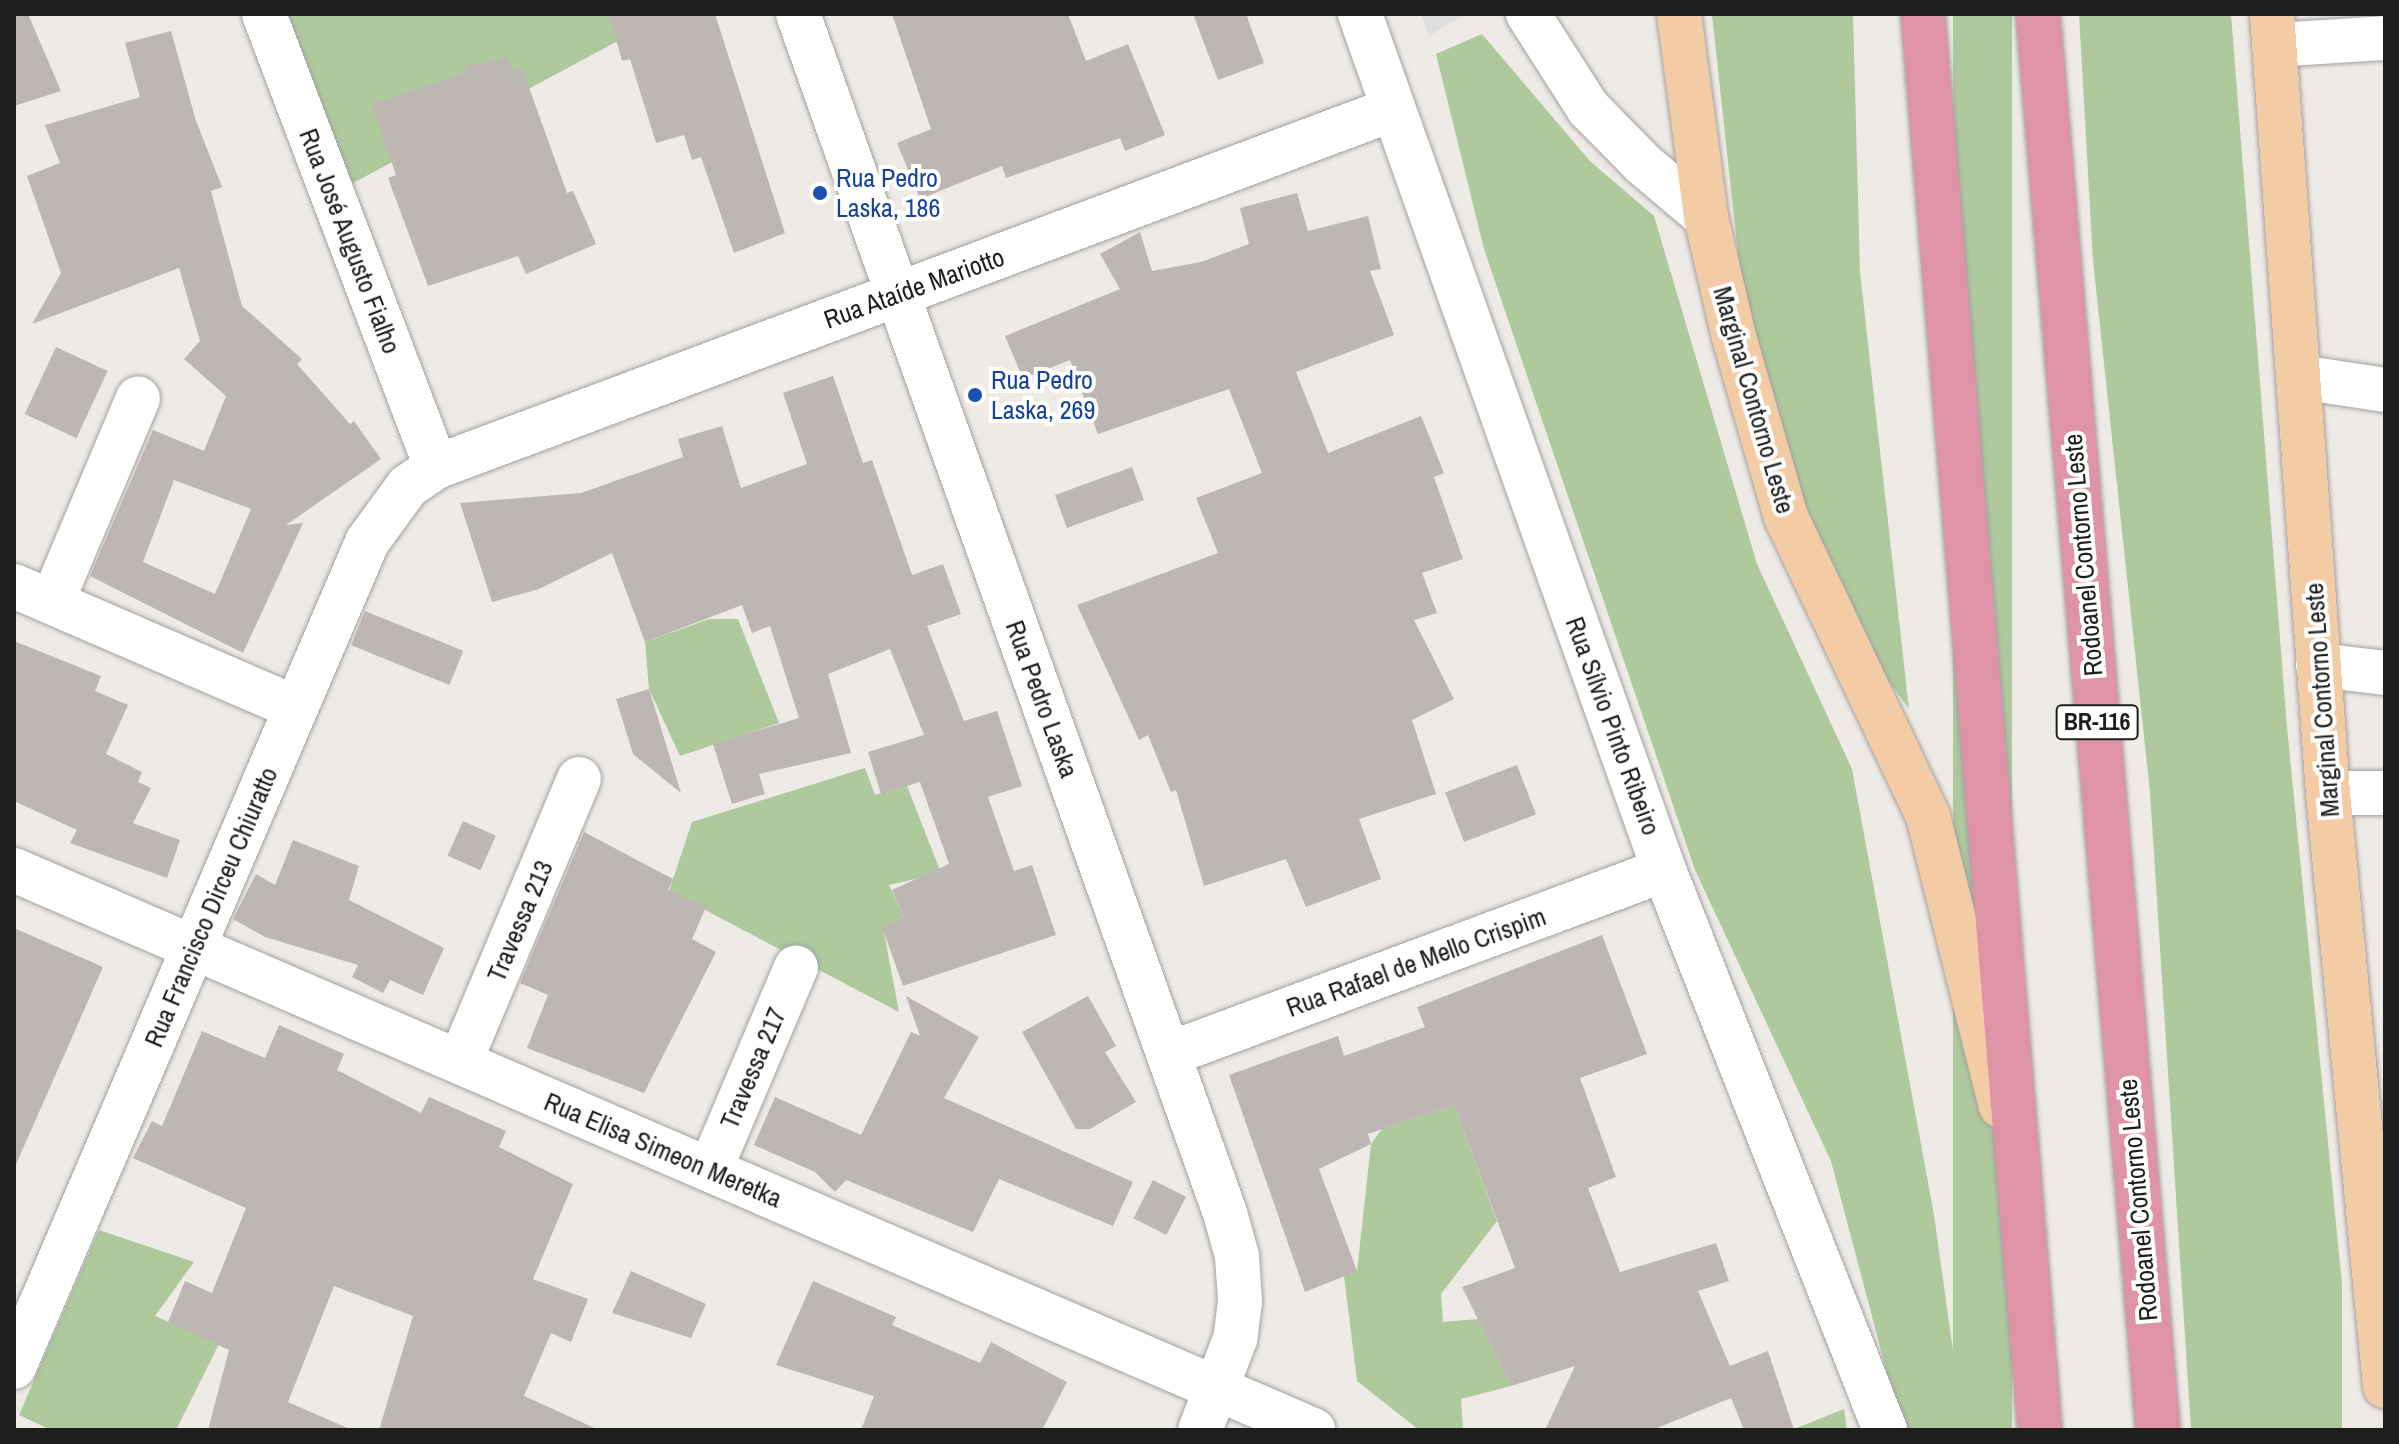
<!DOCTYPE html>
<meta charset="utf-8">
<style>
body{margin:0}
#map{position:relative;width:2399px;height:1444px;overflow:hidden;background:#eeeae5;font-family:"Archivo Narrow",sans-serif}
div>[style]{position:absolute}
.forest>*{inset:0;background:#aeca9d;transform-origin:0 0}
.parking>*{inset:0;background:#dedede}
.building>*{inset:0;background:#beb6b2;transform-origin:0 0}
.roads{filter:drop-shadow(0 0 2px #a2a2a2) drop-shadow(0 0 2px #a2a2a2)}
.minor>*{height:44px;margin:-22px;padding:0 22px;transform-origin:22px;border-radius:22px;background:#fff}
.major>*{height:44px;margin:-22px;padding:0 22px;transform-origin:22px;border-radius:22px;background:#f3cba5}
.highway>*{height:44px;margin:-22px;padding:0 22px;transform-origin:22px;border-radius:22px;background:#df93a7}
.dots>*{width:22px;height:22px;translate:-50% -50%;box-sizing:border-box;border:4px solid #fff;border-radius:50%}
span{translate:-50% -50%;white-space:nowrap;text-align:center;line-height:1.15;-webkit-text-stroke:8px #fff;paint-order:stroke}
.shield-label span{padding:2px 6px;background:#fff;border:2px solid;border-radius:6px;-webkit-text-stroke-width:0}
.shield-label{font-size:24px;color:#1e1e1e;font-weight:700}
.transit-label{font-size:26px;color:#164399}
.left{translate:0 -50%;text-align:left}
.street-label{font-size:26px;color:#1e1e1e}
.frame{position:absolute;inset:0;border:16px solid #1e1e1e;pointer-events:none}
</style>
<div id="map">
<div class="forest">
<i style="clip-path:polygon(278px 14px,668px 14px,342px 189px)"></i>
<i style="clip-path:polygon(1712px 14px,1853px 14px,1860px 272px,1909px 709px,1877px 665px,1804px 515px,1747px 338px)"></i>
<i style="left:1953px;top:14px;width:59px;height:1421px"></i>
<i style="clip-path:polygon(2079px 14px,2231px 14px,2287px 727px,2342px 1284px,2342px 1430px,2191px 1430px,2150px 792px,2093px 261px)"></i>
<i style="clip-path:polygon(1482px 34px,1590px 161px,1654px 216px,1757px 564px,1852px 769px,1934px 1215px,1964px 1430px,1902px 1430px,1831px 1161px,1695px 870px,1484px 249px,1436px 54px)"></i>
<i style="clip-path:polygon(709px 619px,738px 619px,779px 723px,680px 756px,649px 689px,645px 642px)"></i>
<i style="clip-path:polygon(865px 768px,875px 795px,907px 786px,941px 873px,889px 885px,904px 917px,883px 927px,899px 1012px,669px 891px,692px 822px)"></i>
<i style="clip-path:polygon(1454px 1105px,1497px 1221px,1441px 1294px,1443px 1322px,1478px 1319px,1511px 1386px,1461px 1399px,1463px 1430px,1419px 1430px,1357px 1381px,1344px 1276px,1357px 1271px,1371px 1144px,1382px 1129px)"></i>
<i style="clip-path:polygon(99px 1230px,194px 1262px,155px 1316px,219px 1344px,176px 1430px,51px 1430px,19px 1415px)"></i>
<i style="clip-path:polygon(1844px 1409px,1847px 1430px,1794px 1430px,1794px 1429px)"></i>
</div>
<div class="parking">
<i style="clip-path:polygon(1421px 14px,1465px 14px,1429px 36px)"></i>
</div>
<div class="building">
<i style="clip-path:polygon(14px 14px,28px 14px,61px 91px,14px 106px)"></i>
<i style="clip-path:polygon(609px 14px,715px 14px,785px 233px,734px 253px,701px 157px,692px 160px,684px 135px,656px 143px,630px 59px,622px 61px)"></i>
<i style="clip-path:polygon(892px 14px,1068px 14px,1086px 61px,1128px 44px,1165px 135px,1125px 151px,1120px 138px,1006px 178px,1002px 166px,920px 199px,897px 143px,931px 129px)"></i>
<i style="clip-path:polygon(1193px 14px,1246px 14px,1264px 63px,1218px 80px)"></i>
<i style="clip-path:polygon(evenodd,171px 31px,196px 121px,222px 187px,211px 191px,242px 306px,302px 359px,297px 364px,350px 424px,354px 421px,381px 459px,286px 525px,303px 523px,243px 653px,90px 576px,153px 430px,204px 451px,226px 396px,184px 359px,200px 341px,179px 268px,32px 324px,61px 273px,27px 176px,60px 163px,45px 125px,140px 97px,125px 43px,171px 31px,174px 480px,251px 509px,215px 594px,143px 562px,174px 480px)"></i>
<i style="clip-path:polygon(509px 58px,512px 72px,522px 68px,567px 193px,573px 191px,596px 244px,526px 274px,518px 256px,428px 286px,388px 178px,396px 175px,372px 104px,466px 73px,465px 66px)"></i>
<i style="clip-path:polygon(1297px 193px,1308px 231px,1368px 216px,1381px 269px,1370px 271px,1394px 335px,1296px 372px,1328px 453px,1421px 416px,1444px 473px,1434px 477px,1463px 559px,1422px 573px,1437px 613px,1414px 620px,1454px 699px,1412px 720px,1436px 794px,1359px 819px,1381px 879px,1306px 907px,1286px 859px,1204px 886px,1176px 790px,1171px 792px,1148px 735px,1139px 740px,1077px 605px,1218px 553px,1196px 498px,1262px 473px,1229px 389px,1098px 434px,1070px 360px,1023px 379px,1005px 336px,1120px 289px,1100px 254px,1140px 232px,1152px 271px,1201px 262px,1249px 244px,1240px 208px)"></i>
<i style="left:56px;top:347px;width:57px;height:74px;rotate:25deg"></i>
<i style="clip-path:polygon(833px 376px,863px 463px,872px 460px,912px 575px,943px 564px,961px 614px,927px 626px,964px 721px,997px 711px,1022px 786px,988px 797px,1014px 871px,1032px 865px,1056px 935px,903px 986px,882px 927px,904px 917px,892px 890px,949px 864px,920px 782px,881px 794px,868px 752px,924px 735px,890px 649px,828px 674px,851px 753px,759px 774px,765px 794px,732px 804px,713px 744px,799px 718px,770px 626px,752px 633px,742px 605px,645px 642px,612px 553px,539px 589px,492px 602px,460px 503px,581px 493px,683px 457px,678px 439px,722px 426px,741px 488px,807px 464px,783px 393px)"></i>
<i style="left:1132px;top:467px;width:35px;height:82px;rotate:70deg"></i>
<i style="left:365px;top:611px;width:106px;height:37px;rotate:22deg"></i>
<i style="clip-path:polygon(14px 641px,101px 676px,95px 691px,128px 705px,106px 754px,142px 772px,138px 782px,151px 788px,133px 823px,180px 840px,167px 878px,70px 843px,77px 830px,14px 801px)"></i>
<i style="clip-path:polygon(649px 689px,681px 793px,633px 754px,616px 699px)"></i>
<i style="left:1517px;top:765px;width:53px;height:77px;rotate:69deg"></i>
<i style="left:463px;top:821px;width:36px;height:38px;rotate:24deg"></i>
<i style="clip-path:polygon(584px 832px,673px 879px,668px 890px,706px 907px,692px 939px,716px 952px,644px 1093px,527px 1048px,548px 995px,520px 983px)"></i>
<i style="clip-path:polygon(293px 840px,359px 866px,349px 900px,444px 948px,423px 995px,390px 980px,383px 993px,352px 977px,358px 965px,265px 937px,233px 919px,256px 874px,275px 885px)"></i>
<i style="clip-path:polygon(14px 928px,103px 967px,14px 1169px)"></i>
<i style="clip-path:polygon(1602px 935px,1647px 1054px,1580px 1078px,1616px 1177px,1588px 1188px,1620px 1272px,1716px 1243px,1729px 1281px,1698px 1291px,1730px 1366px,1768px 1351px,1794px 1430px,1744px 1430px,1731px 1398px,1652px 1430px,1545px 1430px,1575px 1366px,1511px 1386px,1462px 1287px,1515px 1268px,1454px 1105px,1368px 1134px,1371px 1144px,1319px 1169px,1357px 1271px,1305px 1292px,1229px 1075px,1338px 1036px,1344px 1056px,1425px 1027px,1417px 1007px)"></i>
<i style="clip-path:polygon(906px 996px,979px 1037px,944px 1098px,1133px 1182px,1113px 1226px,999px 1179px,973px 1232px,846px 1180px,835px 1192px,815px 1172px,754px 1145px,775px 1097px,861px 1135px,911px 1032px,920px 1036px)"></i>
<i style="clip-path:polygon(1088px 996px,1116px 1046px,1105px 1052px,1136px 1102px,1090px 1129px,1076px 1129px,1022px 1032px)"></i>
<i style="clip-path:polygon(279px 1025px,344px 1054px,337px 1070px,421px 1113px,429px 1097px,506px 1131px,499px 1147px,573px 1184px,533px 1279px,588px 1299px,571px 1342px,551px 1333px,524px 1396px,599px 1430px,379px 1430px,413px 1316px,334px 1286px,288px 1402px,352px 1430px,208px 1430px,229px 1350px,168px 1322px,185px 1281px,212px 1293px,246px 1208px,133px 1158px,152px 1121px,162px 1126px,202px 1031px,265px 1058px)"></i>
<i style="left:1153px;top:1180px;width:37px;height:43px;rotate:27deg"></i>
<i style="clip-path:polygon(631px 1271px,706px 1304px,691px 1338px,612px 1313px)"></i>
<i style="clip-path:polygon(813px 1281px,896px 1317px,892px 1325px,980px 1363px,991px 1342px,1067px 1382px,1042px 1430px,861px 1430px,874px 1396px,776px 1365px)"></i>
</div>
<div class="roads">
<div class="minor">
<i style="left:264px;top:14px;width:485px;rotate:69.2deg"></i>
<i style="left:798px;top:14px;width:1273px;rotate:70.4deg"></i>
<i style="left:1225px;top:1213px;width:45px;rotate:74.4deg"></i>
<i style="left:1237px;top:1256px;width:45px;rotate:86.2deg"></i>
<i style="left:1240px;top:1301px;width:38px;rotate:97deg"></i>
<i style="left:1235px;top:1339px;width:97px;rotate:111deg"></i>
<i style="left:1360px;top:14px;width:908px;rotate:70.45deg"></i>
<i style="left:1664px;top:870px;width:602px;rotate:68.46deg"></i>
<i style="left:1528px;top:14px;width:112px;rotate:57.4deg"></i>
<i style="left:1588px;top:108px;width:78px;rotate:45.5deg"></i>
<i style="left:1643px;top:164px;width:82px;rotate:40.1deg"></i>
<i style="left:2274px;top:45px;width:111px;rotate:-3.6deg"></i>
<i style="left:2300px;top:377px;width:86px;rotate:8.7deg"></i>
<i style="left:14px;top:586px;width:307px;rotate:23.4deg"></i>
<i style="left:52px;top:602px;width:221px;rotate:-67.1deg"></i>
<i style="left:2318px;top:665px;width:67px;rotate:6.8deg"></i>
<i style="left:2328px;top:793px;width:57px"></i>
<i style="left:14px;top:870px;width:1415px;rotate:23.32deg"></i>
<i style="left:1169px;top:1054px;width:528px;rotate:-20.39deg"></i>
<i style="left:460px;top:1062px;width:307px;rotate:-67.2deg"></i>
<i style="left:710px;top:1170px;width:220px;rotate:-67deg"></i>
<i style="left:14px;top:1367px;width:897px;rotate:-66.83deg"></i>
<i style="left:367px;top:542px;width:69px;rotate:-53.8deg"></i>
<i style="left:408px;top:486px;width:34px;rotate:-34deg"></i>
<i style="left:436px;top:467px;width:1022px;rotate:-20.51deg"></i>
</div>
<div class="major">
<i style="left:1679px;top:14px;width:205px;rotate:82.4deg"></i>
<i style="left:1706px;top:217px;width:123px;rotate:76.9deg"></i>
<i style="left:1734px;top:337px;width:187px;rotate:73.9deg"></i>
<i style="left:1786px;top:517px;width:331px;rotate:64.6deg"></i>
<i style="left:1928px;top:816px;width:299px;rotate:75.9deg"></i>
<i style="left:2272px;top:14px;width:781px;rotate:85.89deg"></i>
<i style="left:2328px;top:793px;width:596px;rotate:84.51deg"></i>
</div>
<div class="highway">
<i style="left:1923px;top:14px;width:1421px;rotate:85.28deg"></i>
<i style="left:2038px;top:14px;width:1421px;rotate:85.16deg"></i>
</div>
</div>
<div class="dots">
<i style="left:820px;top:193px;background:#1a4fb4"></i>
<i style="left:975px;top:395px;background:#1a4fb4"></i>
</div>
<div class="shield-label">
<span style="left:2097px;top:722px">BR-116</span>
</div>
<div class="transit-label">
<span class="left" style="left:836px;top:193px">Rua Pedro<br>Laska, 186</span>
<span class="left" style="left:991px;top:395px">Rua Pedro<br>Laska, 269</span>
</div>
<div class="street-label">
<span style="left:350px;top:241px;rotate:69deg">Rua José Augusto Fialho</span>
<span style="left:914px;top:288px;rotate:-20deg">Rua Ataíde Mariotto</span>
<span style="left:1754px;top:400px;rotate:74deg">Marginal Contorno Leste</span>
<span style="left:2083px;top:555px;rotate:-95deg">Rodoanel Contorno Leste</span>
<span style="left:1042px;top:699px;rotate:70deg">Rua Pedro Laska</span>
<span style="left:2322px;top:700px;rotate:-94deg">Marginal Contorno Leste</span>
<span style="left:1613px;top:726px;rotate:70deg">Rua Sílvio Pinto Ribeiro</span>
<span style="left:211px;top:907px;rotate:-67deg">Rua Francisco Dirceu Chiuratto</span>
<span style="left:520px;top:921px;rotate:-67deg">Travessa 213</span>
<span style="left:1416px;top:962px;rotate:-20deg">Rua Rafael de Mello Crispim</span>
<span style="left:753px;top:1068px;rotate:-67deg">Travessa 217</span>
<span style="left:663px;top:1150px;rotate:23deg">Rua Elisa Simeon Meretka</span>
<span style="left:2138px;top:1200px;rotate:-95deg">Rodoanel Contorno Leste</span>
</div>
<div class="frame"></div>
</div>
